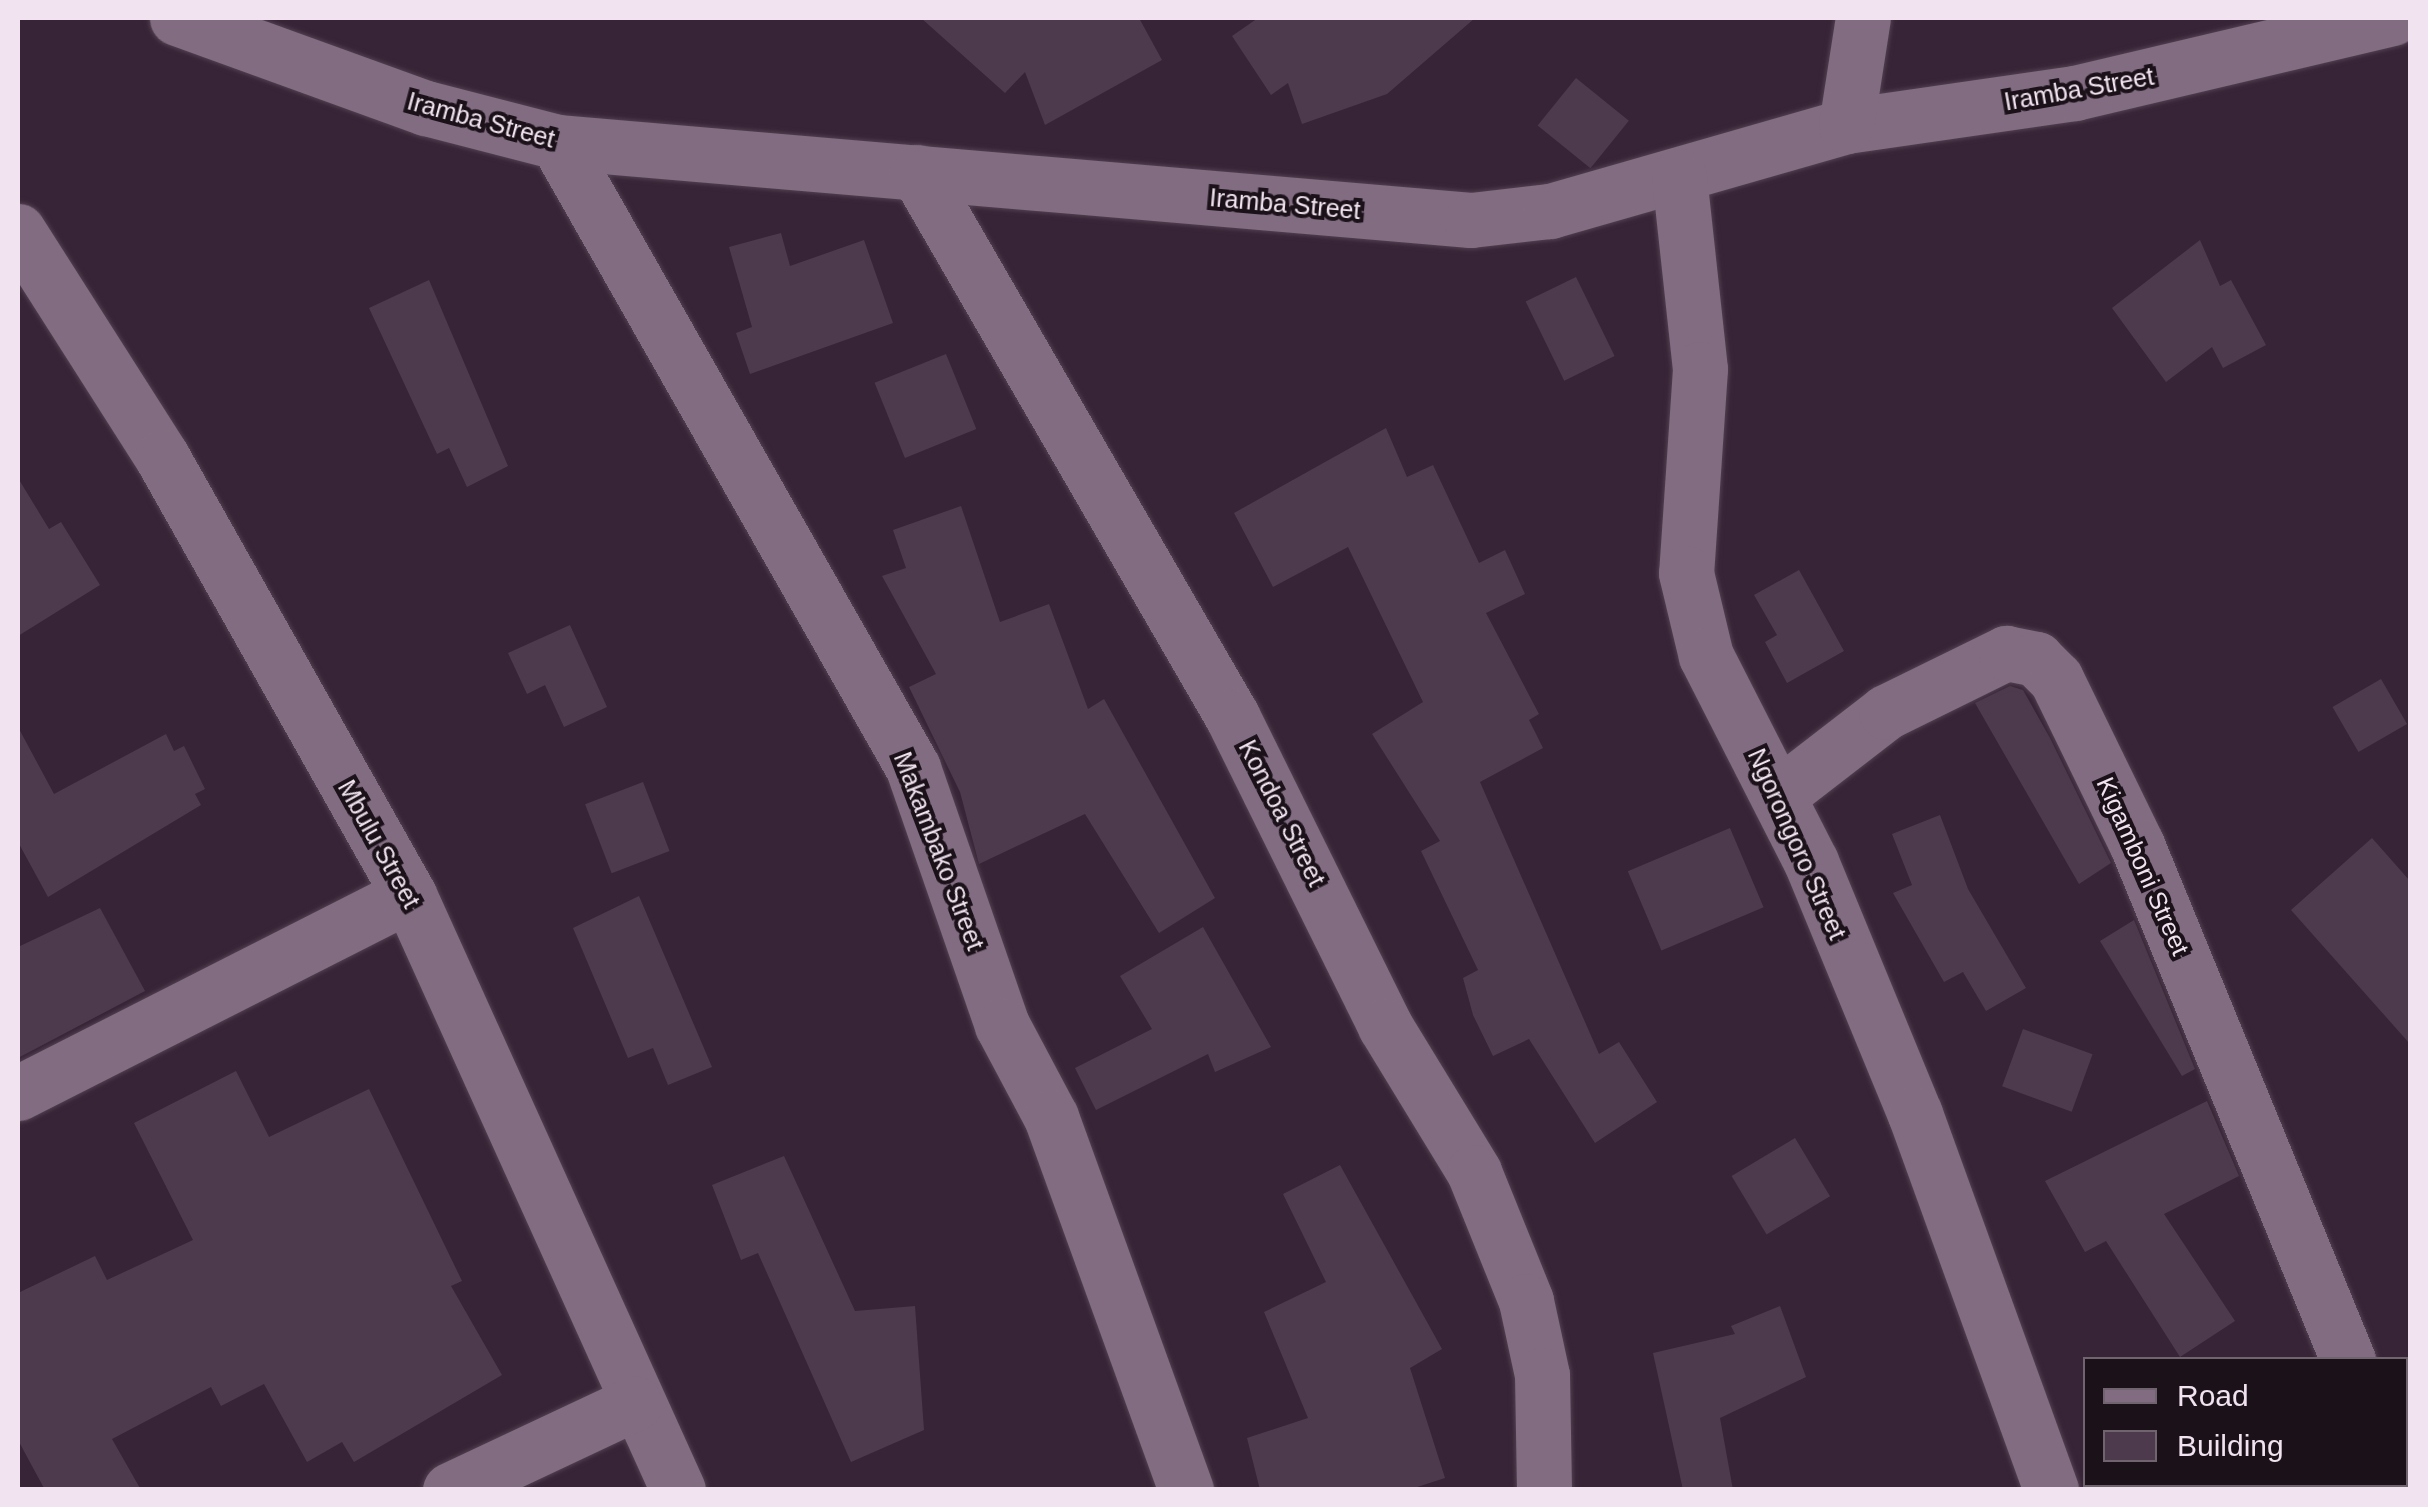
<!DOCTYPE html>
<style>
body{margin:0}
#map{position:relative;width:2428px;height:1507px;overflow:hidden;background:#382437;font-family:Helvetica,sans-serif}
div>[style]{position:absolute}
.building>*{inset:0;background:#4e3a4d;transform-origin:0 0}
.roads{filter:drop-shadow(0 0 2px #514150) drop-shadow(0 0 2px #514150)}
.minor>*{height:55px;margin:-27.5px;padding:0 27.5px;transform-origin:27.5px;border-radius:27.5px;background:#826c81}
span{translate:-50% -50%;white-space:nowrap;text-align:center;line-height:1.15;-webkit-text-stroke:8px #1a1119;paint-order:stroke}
.street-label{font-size:25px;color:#f1e4f0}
.frame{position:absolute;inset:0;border:20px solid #f1e4f0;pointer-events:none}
.legend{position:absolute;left:2083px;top:1357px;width:325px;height:130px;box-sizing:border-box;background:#1a1119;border:2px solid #70656f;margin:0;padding:12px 18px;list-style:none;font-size:30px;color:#f1e4f0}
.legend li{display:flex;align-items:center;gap:20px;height:50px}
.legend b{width:50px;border:2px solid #70656f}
</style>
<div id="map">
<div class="building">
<i style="clip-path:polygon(921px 18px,1139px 18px,1162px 60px,1045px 125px,1025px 72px,1005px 93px)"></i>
<i style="clip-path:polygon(1258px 18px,1475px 18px,1387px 94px,1302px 124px,1288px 83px,1271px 95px,1232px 36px)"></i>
<i style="left:1576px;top:78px;width:68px;height:61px;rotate:39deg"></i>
<i style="clip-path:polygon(781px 233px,790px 266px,864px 240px,893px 323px,750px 374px,736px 333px,752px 327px,729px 247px)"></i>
<i style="clip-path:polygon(2200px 240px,2220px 286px,2231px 280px,2266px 345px,2223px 368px,2212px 347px,2166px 382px,2112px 308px)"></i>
<i style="left:1576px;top:277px;width:88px;height:56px;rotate:64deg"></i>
<i style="clip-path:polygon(429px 280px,508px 466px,467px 487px,449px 448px,437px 454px,369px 308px)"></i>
<i style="left:946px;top:354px;width:81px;height:77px;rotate:68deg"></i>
<i style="clip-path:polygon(1386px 428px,1407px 477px,1433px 465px,1479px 563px,1505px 550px,1525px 594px,1486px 613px,1539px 714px,1529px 720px,1543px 748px,1480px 782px,1599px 1054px,1619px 1042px,1657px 1102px,1595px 1143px,1529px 1039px,1493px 1056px,1473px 1015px,1463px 978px,1478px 970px,1421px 851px,1440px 841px,1372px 734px,1423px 702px,1348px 547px,1273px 587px,1234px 513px)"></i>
<i style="clip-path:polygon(18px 478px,49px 529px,61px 522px,100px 585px,18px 636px)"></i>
<i style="clip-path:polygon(961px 506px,1000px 622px,1049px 604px,1088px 709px,1104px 699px,1215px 898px,1159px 933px,1085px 814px,979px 864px,960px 792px,909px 687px,936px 674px,882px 576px,906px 568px,893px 530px)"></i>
<i style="clip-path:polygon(1799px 570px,1844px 651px,1787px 683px,1765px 642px,1777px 635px,1754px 595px)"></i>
<i style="clip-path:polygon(570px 625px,607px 707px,564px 727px,545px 685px,527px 694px,508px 653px)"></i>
<i style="left:2381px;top:679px;width:52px;height:56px;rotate:60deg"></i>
<i style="clip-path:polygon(2010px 686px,2023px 690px,2050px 738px,2111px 863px,2079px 884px,1975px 703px)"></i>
<i style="clip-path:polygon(18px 727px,54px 794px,166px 734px,174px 751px,184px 746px,205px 789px,195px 794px,201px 805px,48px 897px,18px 842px)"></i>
<i style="left:643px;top:782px;width:74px;height:62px;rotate:69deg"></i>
<i style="clip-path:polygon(1940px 815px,1968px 889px,2026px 988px,1986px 1011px,1963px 972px,1944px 982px,1893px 893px,1912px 885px,1892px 834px)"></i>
<i style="left:1730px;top:828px;width:86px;height:111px;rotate:67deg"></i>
<i style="clip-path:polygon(2372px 838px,2410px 881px,2410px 1044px,2291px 910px)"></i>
<i style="clip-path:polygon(639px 896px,712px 1067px,668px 1085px,653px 1048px,628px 1058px,573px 928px)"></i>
<i style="clip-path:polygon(100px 908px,145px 991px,18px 1058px,18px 947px)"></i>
<i style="clip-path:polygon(2134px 920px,2195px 1069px,2182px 1076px,2100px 941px)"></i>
<i style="clip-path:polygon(1203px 927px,1271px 1047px,1215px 1072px,1208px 1054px,1096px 1110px,1075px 1068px,1152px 1029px,1120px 976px)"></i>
<i style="left:2023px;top:1029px;width:74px;height:61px;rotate:20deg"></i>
<i style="clip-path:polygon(236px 1071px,269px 1137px,369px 1089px,462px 1281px,451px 1286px,502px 1375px,354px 1462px,342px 1442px,307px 1462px,264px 1384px,221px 1406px,211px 1387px,112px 1439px,141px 1490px,45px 1490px,18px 1440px,18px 1293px,95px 1256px,107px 1280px,193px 1240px,134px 1123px)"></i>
<i style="clip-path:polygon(2207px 1101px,2239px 1176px,2164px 1214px,2235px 1321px,2180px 1357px,2106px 1241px,2085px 1252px,2045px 1181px)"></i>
<i style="left:1795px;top:1138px;width:68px;height:74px;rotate:59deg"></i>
<i style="clip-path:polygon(784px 1156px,855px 1311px,915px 1306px,924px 1430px,851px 1462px,758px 1253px,741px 1260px,712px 1185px)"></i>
<i style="clip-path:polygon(1340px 1165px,1442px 1349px,1410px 1368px,1445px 1478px,1408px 1490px,1260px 1490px,1247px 1438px,1308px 1418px,1264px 1312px,1326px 1282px,1283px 1194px)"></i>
<i style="clip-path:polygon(1780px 1306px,1806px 1377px,1720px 1418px,1733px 1490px,1683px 1490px,1653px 1353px,1735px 1334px,1731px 1326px)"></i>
</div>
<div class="roads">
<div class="minor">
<i style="left:177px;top:18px;width:265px;rotate:19.9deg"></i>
<i style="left:426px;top:108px;width:135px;rotate:14.5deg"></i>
<i style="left:557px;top:142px;width:917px;rotate:4.88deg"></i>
<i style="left:1471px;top:220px;width:80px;rotate:-6.5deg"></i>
<i style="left:1550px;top:211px;width:308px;rotate:-16deg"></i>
<i style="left:1846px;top:126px;width:231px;rotate:-8.2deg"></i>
<i style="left:2075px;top:93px;width:326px;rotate:-13.3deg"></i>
<i style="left:1846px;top:126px;width:109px;rotate:-81.1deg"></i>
<i style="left:557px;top:142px;width:720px;rotate:60.37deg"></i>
<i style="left:913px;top:768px;width:272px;rotate:70.9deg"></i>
<i style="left:1002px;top:1025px;width:104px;rotate:62deg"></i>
<i style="left:1051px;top:1117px;width:397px;rotate:70.1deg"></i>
<i style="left:917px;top:172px;width:629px;rotate:59.93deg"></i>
<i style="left:1232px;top:716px;width:346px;rotate:63.7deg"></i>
<i style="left:1385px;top:1026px;width:171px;rotate:58.6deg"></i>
<i style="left:1474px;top:1172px;width:139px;rotate:68deg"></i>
<i style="left:1526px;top:1301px;width:76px;rotate:77.8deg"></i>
<i style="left:1542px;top:1375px;width:115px;rotate:89deg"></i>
<i style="left:1679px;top:176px;width:194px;rotate:83.8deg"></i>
<i style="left:1700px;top:369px;width:204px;rotate:93.9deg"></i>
<i style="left:1686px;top:573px;width:85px;rotate:76.5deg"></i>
<i style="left:1706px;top:656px;width:231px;rotate:63deg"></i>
<i style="left:1811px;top:862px;width:273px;rotate:67.6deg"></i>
<i style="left:1915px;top:1114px;width:400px;rotate:70.1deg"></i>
<i style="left:18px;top:231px;width:268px;rotate:57.5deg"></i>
<i style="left:162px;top:457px;width:503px;rotate:60.58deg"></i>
<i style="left:409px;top:895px;width:653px;rotate:65.67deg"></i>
<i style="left:1780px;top:794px;width:134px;rotate:-37.7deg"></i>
<i style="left:1886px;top:712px;width:134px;rotate:-26.2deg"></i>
<i style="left:2006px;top:653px;width:31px;rotate:11deg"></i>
<i style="left:2036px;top:659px;width:28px;rotate:45deg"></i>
<i style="left:2056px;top:679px;width:185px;rotate:64deg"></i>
<i style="left:2137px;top:845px;width:557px;rotate:67.72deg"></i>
<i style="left:18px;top:1093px;width:438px;rotate:-26.9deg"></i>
<i style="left:2405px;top:1484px;width:6px;rotate:72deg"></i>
<i style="left:450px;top:1490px;width:204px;rotate:-25.2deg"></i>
</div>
</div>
<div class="street-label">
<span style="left:2079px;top:89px;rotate:-10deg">Iramba Street</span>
<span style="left:481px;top:120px;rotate:15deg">Iramba Street</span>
<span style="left:1285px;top:204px;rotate:5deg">Iramba Street</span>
<span style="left:1282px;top:813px;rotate:63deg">Kondoa Street</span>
<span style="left:379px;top:844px;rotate:61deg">Mbulu Street</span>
<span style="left:1797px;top:844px;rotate:66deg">Ngorongoro Street</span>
<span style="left:939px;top:851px;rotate:69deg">Makambako Street</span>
<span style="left:2143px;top:866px;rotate:66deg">Kigamboni Street</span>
</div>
<div class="frame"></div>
<ul class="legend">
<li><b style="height:12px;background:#826c81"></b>Road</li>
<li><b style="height:28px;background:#4e3a4d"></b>Building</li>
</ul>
</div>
